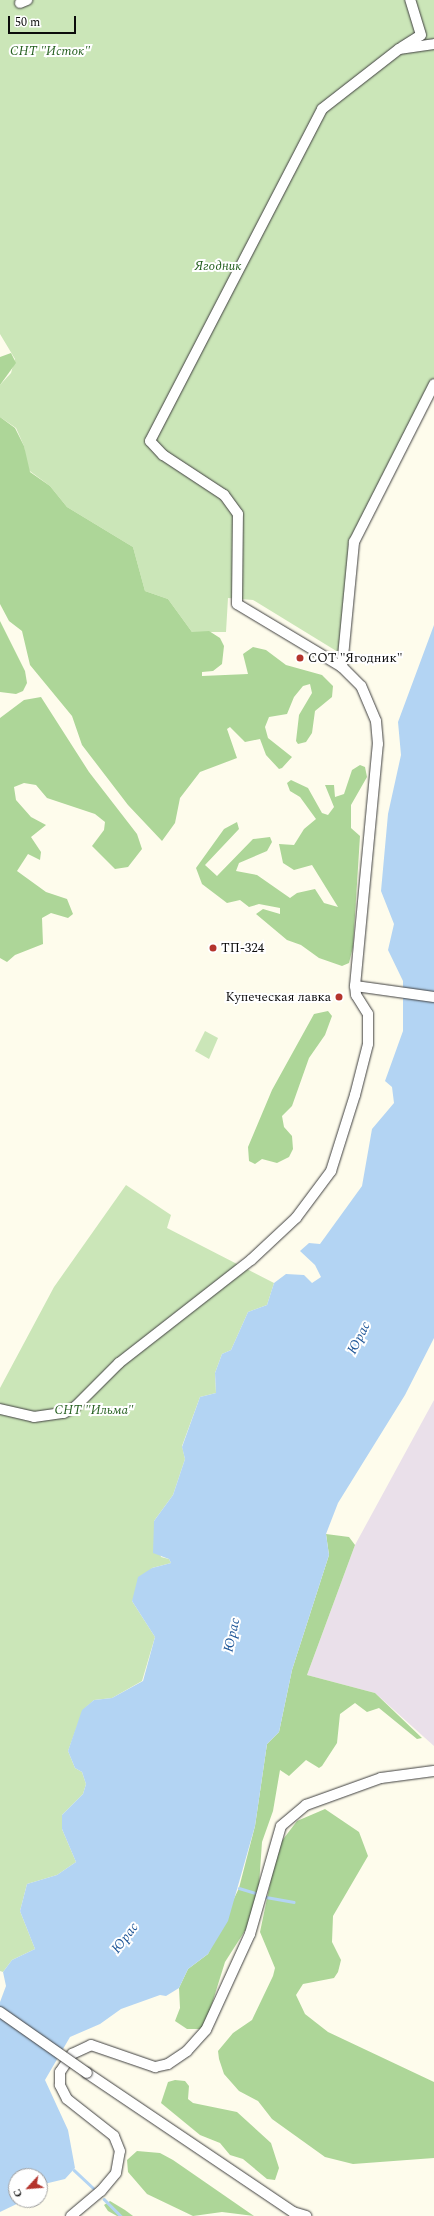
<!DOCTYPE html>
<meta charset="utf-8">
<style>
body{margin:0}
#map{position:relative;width:434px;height:2216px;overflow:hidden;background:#fefcec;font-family:Spectral,serif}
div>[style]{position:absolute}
.industrial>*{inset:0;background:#eae0ea}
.green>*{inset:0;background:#cbe6b8}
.forest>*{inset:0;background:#add698}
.water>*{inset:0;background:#b3d4f3}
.stream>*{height:2.5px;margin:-1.25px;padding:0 1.25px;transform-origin:1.25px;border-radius:1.25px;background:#b3d4f3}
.roads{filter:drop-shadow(0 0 1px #3f3f3f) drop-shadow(0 0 1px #3f3f3f)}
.minor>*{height:10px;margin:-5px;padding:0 5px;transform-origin:5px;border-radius:5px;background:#fff}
.bridges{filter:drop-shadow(0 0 1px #3f3f3f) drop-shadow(0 0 1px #3f3f3f)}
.minor-bridge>*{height:10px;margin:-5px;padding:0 5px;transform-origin:5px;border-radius:5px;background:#fff}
.dots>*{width:11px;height:11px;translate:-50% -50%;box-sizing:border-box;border:2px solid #fff;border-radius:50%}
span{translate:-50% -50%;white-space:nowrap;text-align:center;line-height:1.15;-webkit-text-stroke:4px #fff;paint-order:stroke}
.park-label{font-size:13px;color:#266020;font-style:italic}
.poi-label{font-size:13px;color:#0c0c0c}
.left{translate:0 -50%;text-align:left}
.right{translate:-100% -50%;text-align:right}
.water-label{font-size:14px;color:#1c5496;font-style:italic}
.north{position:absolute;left:8px;top:2168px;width:40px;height:40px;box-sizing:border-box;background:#fff;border:1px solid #9e9e9e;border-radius:50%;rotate:244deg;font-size:11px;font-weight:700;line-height:16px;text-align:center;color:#0c0c0c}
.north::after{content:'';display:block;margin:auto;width:14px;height:18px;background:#b4342c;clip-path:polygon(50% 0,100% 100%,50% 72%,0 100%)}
.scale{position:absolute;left:8px;top:16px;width:68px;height:18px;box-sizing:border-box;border:2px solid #0c0c0c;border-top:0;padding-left:5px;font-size:12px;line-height:14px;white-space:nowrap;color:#0c0c0c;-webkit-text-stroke:3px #fff;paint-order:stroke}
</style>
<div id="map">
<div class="industrial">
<i style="clip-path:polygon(434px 1400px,434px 1746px,375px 1693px,307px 1675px,355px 1545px)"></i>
</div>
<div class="green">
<i style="clip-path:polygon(0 0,434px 0,434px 393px,351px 542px,338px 652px,253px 600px,228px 598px,226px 632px,192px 632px,168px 599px,145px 591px,133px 547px,67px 507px,50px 486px,27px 469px,24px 446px,16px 428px,0 417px,0 385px,11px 373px,15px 359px,0 334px)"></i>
<i style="clip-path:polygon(205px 1031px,218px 1038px,209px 1059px,195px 1051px)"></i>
<i style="clip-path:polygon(126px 1185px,171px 1215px,167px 1228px,274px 1283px,267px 1305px,248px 1312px,231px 1350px,222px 1354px,215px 1373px,216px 1393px,200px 1397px,182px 1446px,185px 1459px,173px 1495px,154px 1521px,161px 1557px,169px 1559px,171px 1563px,152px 1568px,132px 1601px,155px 1637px,142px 1681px,112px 1698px,94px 1700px,83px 1710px,68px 1751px,75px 1768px,82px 1772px,86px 1784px,83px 1794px,62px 1815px,62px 1829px,76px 1862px,57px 1875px,27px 1884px,20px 1911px,35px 1949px,12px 1960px,3px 1972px,0 1971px,0 1388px,54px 1287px)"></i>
</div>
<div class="forest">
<i style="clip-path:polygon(11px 353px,16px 363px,0 385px,0 357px)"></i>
<i style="clip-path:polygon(0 417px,15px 428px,24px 446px,30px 472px,50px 486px,67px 507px,133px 547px,145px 591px,168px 599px,192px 632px,209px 631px,220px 638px,224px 646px,222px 664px,213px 671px,202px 672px,202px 676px,248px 674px,243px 654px,253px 647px,266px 650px,286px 665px,322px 675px,333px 686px,332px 697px,315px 711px,312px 733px,306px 742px,298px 744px,296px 741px,299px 715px,312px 693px,310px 684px,303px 686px,294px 697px,287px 714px,269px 717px,265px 727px,268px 738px,292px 757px,282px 768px,279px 769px,266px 755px,260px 739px,245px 742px,230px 727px,227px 729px,237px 758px,200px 772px,180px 798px,175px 823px,162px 841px,128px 805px,82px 745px,72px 716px,30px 665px,22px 631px,9px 621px,0 604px)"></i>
<i style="clip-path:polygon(0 621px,25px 671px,27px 683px,23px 691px,16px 694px,0 692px)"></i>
<i style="clip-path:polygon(41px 697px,89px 772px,137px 834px,142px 849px,128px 867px,115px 869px,92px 846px,104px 830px,105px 822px,95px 814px,47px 798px,36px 785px,24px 783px,14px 787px,16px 800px,31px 817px,46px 825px,31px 837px,41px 852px,40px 860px,28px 854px,17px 871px,46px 892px,67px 899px,73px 914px,68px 918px,51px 913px,42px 918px,43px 944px,15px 955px,7px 962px,0 958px,0 718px,24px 700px)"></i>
<i style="clip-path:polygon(360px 765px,365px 767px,367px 777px,351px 805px,351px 828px,360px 836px,353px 947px,349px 963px,342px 966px,319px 958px,301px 945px,287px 940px,256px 914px,263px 909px,280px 914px,280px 908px,259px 904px,249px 907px,240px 900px,227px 903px,202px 884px,196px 868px,224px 829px,237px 822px,239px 829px,205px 865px,217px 876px,253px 839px,270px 837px,272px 842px,267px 851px,239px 863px,236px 871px,257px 875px,290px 898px,297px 893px,315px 889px,324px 903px,338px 907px,312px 865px,294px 870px,283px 863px,279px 844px,294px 845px,304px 829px,316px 819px,300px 797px,290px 791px,287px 783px,291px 780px,308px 788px,322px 813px,328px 815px,334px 807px,325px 785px,334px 785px,335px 797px,344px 794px,352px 770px)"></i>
<i style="clip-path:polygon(328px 1011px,332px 1016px,325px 1035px,309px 1058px,292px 1106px,282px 1116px,284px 1127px,292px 1136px,293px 1149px,289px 1157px,277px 1163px,262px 1159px,255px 1164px,249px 1161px,248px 1147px,272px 1090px,314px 1014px)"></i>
<i style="clip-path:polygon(326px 1534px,349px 1537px,355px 1545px,307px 1675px,375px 1693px,422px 1738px,417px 1739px,379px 1708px,367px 1712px,355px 1703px,340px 1714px,337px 1743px,322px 1766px,319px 1768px,306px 1760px,289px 1776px,280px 1770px,273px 1811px,262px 1842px,259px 1885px,248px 1926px,225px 1962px,206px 2023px,201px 2029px,187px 2029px,175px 2021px,180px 2008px,179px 1988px,188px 1969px,208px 1954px,239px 1888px,255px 1826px,267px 1744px,279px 1732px,292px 1670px,329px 1555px)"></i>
<i style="clip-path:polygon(325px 1809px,359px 1832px,368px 1856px,333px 1916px,332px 1942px,341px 1960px,338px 1972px,334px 1978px,303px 1984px,296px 1995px,305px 2014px,328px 2032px,434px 2082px,434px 2158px,353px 2164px,325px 2157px,272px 2119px,258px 2101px,239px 2091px,224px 2074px,219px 2059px,218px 2051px,233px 2033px,252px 2020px,273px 1976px,275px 1968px,260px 1932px,278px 1846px,297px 1821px)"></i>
<i style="clip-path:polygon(175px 2080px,185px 2081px,189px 2086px,188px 2099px,193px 2103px,237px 2112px,271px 2143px,279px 2168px,275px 2180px,267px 2179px,243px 2159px,230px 2155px,220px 2143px,200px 2135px,161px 2103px,168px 2082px)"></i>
<i style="clip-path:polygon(137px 2151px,160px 2153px,173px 2160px,254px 2216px,222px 2212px,193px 2216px,147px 2194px,128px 2172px,127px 2160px)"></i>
<i style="clip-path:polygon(110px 2201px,125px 2210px,133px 2216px,117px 2216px,108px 2211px,104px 2205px)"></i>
</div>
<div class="water">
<i style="clip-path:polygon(434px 625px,434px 1338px,405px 1395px,338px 1503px,326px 1534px,329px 1555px,292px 1670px,279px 1732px,267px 1744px,255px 1826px,228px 1921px,208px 1954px,188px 1969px,179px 1988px,166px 1996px,160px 1995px,121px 2009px,100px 2024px,70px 2037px,45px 2080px,68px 2130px,75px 2168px,65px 2179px,40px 2185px,40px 2176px,16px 2176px,16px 2200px,25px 2200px,0 2212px,0 2002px,6px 1986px,3px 1972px,12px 1960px,35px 1949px,20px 1911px,27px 1884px,57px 1875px,76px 1862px,62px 1829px,62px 1815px,83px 1794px,86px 1784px,82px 1772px,75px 1768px,68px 1751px,82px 1710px,94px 1700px,112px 1698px,143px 1681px,155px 1637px,132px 1601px,138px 1577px,152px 1568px,171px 1563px,169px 1559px,153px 1553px,154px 1521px,173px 1495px,185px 1459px,182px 1447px,200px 1397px,216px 1393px,215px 1373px,222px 1354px,231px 1350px,248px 1312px,267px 1305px,274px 1283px,286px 1274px,304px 1275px,312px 1283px,321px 1277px,315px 1265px,300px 1251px,309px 1243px,320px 1244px,362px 1186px,372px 1129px,394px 1103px,392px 1087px,385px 1081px,403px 1031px,403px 981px,388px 950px,394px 924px,381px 891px,388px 814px,401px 755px,398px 722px)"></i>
</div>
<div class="stream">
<i style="left:239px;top:1888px;width:17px;rotate:17deg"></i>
<i style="left:266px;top:1897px;width:28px;rotate:10deg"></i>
<i style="left:74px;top:2170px;width:26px;rotate:43deg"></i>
<i style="left:104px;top:2199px;width:24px;rotate:45deg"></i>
</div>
<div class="roads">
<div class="minor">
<i style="left:20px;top:3px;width:8px;rotate:-23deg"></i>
<i style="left:402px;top:47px;width:22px;rotate:-32deg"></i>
<i style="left:421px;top:35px;width:37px;rotate:-107deg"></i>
<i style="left:342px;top:667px;width:126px;rotate:-84.5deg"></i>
<i style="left:354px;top:542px;width:177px;rotate:-63.1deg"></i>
<i style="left:355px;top:986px;width:80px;rotate:7.9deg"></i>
<i style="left:0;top:1409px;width:35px;rotate:13deg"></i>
<i style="left:34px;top:1417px;width:30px;rotate:-8deg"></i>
<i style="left:64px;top:1413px;width:14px;rotate:-30deg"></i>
<i style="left:76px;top:1406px;width:61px;rotate:-45deg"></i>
<i style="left:119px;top:1363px;width:167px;rotate:-38deg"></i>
<i style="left:251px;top:1260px;width:62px;rotate:-43deg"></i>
<i style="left:296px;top:1218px;width:59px;rotate:-53.3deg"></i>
<i style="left:331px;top:1171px;width:80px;rotate:-72.5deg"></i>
<i style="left:355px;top:1095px;width:53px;rotate:-75.7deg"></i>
<i style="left:368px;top:1044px;width:30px;rotate:-90deg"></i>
<i style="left:368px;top:1014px;width:22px;rotate:-122deg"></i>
<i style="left:356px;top:995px;width:9px;rotate:-96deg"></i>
<i style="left:355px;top:986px;width:243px;rotate:-84.6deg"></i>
<i style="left:378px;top:744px;width:23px;rotate:-95deg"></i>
<i style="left:376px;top:721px;width:38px;rotate:-113deg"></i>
<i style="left:361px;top:686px;width:27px;rotate:-135deg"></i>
<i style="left:342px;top:667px;width:122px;rotate:-149deg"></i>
<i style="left:237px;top:604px;width:90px;rotate:-89.4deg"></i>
<i style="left:238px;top:514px;width:24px;rotate:-126deg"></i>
<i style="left:224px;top:495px;width:73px;rotate:-146.7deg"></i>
<i style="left:163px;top:455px;width:19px;rotate:-133deg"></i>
<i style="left:150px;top:441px;width:374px;rotate:-62.6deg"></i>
<i style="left:322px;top:109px;width:98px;rotate:-37.9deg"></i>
<i style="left:399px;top:49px;width:35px;rotate:-8deg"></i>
<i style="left:87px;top:2073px;width:249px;rotate:34deg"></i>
<i style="left:293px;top:2212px;width:14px;rotate:17deg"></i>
<i style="left:71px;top:2216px;width:39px;rotate:-40deg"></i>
<i style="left:101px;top:2191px;width:23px;rotate:-50deg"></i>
<i style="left:116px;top:2173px;width:22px;rotate:-80deg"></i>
<i style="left:120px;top:2151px;width:16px;rotate:-112deg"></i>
<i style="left:114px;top:2136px;width:60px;rotate:-141.8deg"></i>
<i style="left:67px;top:2099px;width:16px;rotate:-117deg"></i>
<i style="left:60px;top:2085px;width:13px;rotate:-90deg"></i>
<i style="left:60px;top:2072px;width:22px;rotate:-56deg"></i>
<i style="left:72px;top:2054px;width:21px;rotate:-25deg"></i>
<i style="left:91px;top:2045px;width:68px;rotate:19deg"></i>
<i style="left:155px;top:2067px;width:13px;rotate:-13deg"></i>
<i style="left:168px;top:2064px;width:23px;rotate:-34deg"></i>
<i style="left:187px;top:2051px;width:28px;rotate:-48deg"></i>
<i style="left:206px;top:2030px;width:106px;rotate:-65.4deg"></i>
<i style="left:250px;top:1934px;width:112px;rotate:-74deg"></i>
<i style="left:281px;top:1826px;width:33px;rotate:-40deg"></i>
<i style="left:306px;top:1805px;width:80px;rotate:-19.8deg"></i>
<i style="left:381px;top:1778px;width:53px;rotate:-7.5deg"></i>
</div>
</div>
<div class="bridges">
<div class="minor-bridge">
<i style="left:0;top:2012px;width:106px;rotate:35deg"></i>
</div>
</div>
<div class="dots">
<i style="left:300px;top:658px;background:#b4342c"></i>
<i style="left:213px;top:948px;background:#b4342c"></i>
<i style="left:339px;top:997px;background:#b4342c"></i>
</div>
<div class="park-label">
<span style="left:50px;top:51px">СНТ "Исток"</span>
<span style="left:218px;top:266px">Ягодник</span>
<span style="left:94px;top:1410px">СНТ "Ильма"</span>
</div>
<div class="poi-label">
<span class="left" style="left:308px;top:658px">СОТ "Ягодник"</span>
<span class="left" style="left:221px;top:948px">ТП-324</span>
<span class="right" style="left:331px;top:997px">Купеческая лавка</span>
</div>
<div class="water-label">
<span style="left:359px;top:1338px;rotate:-63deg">Юрас</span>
<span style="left:232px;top:1635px;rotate:-78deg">Юрас</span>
<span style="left:125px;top:1938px;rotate:-53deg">Юрас</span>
</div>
<div class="north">С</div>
<div class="scale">50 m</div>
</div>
